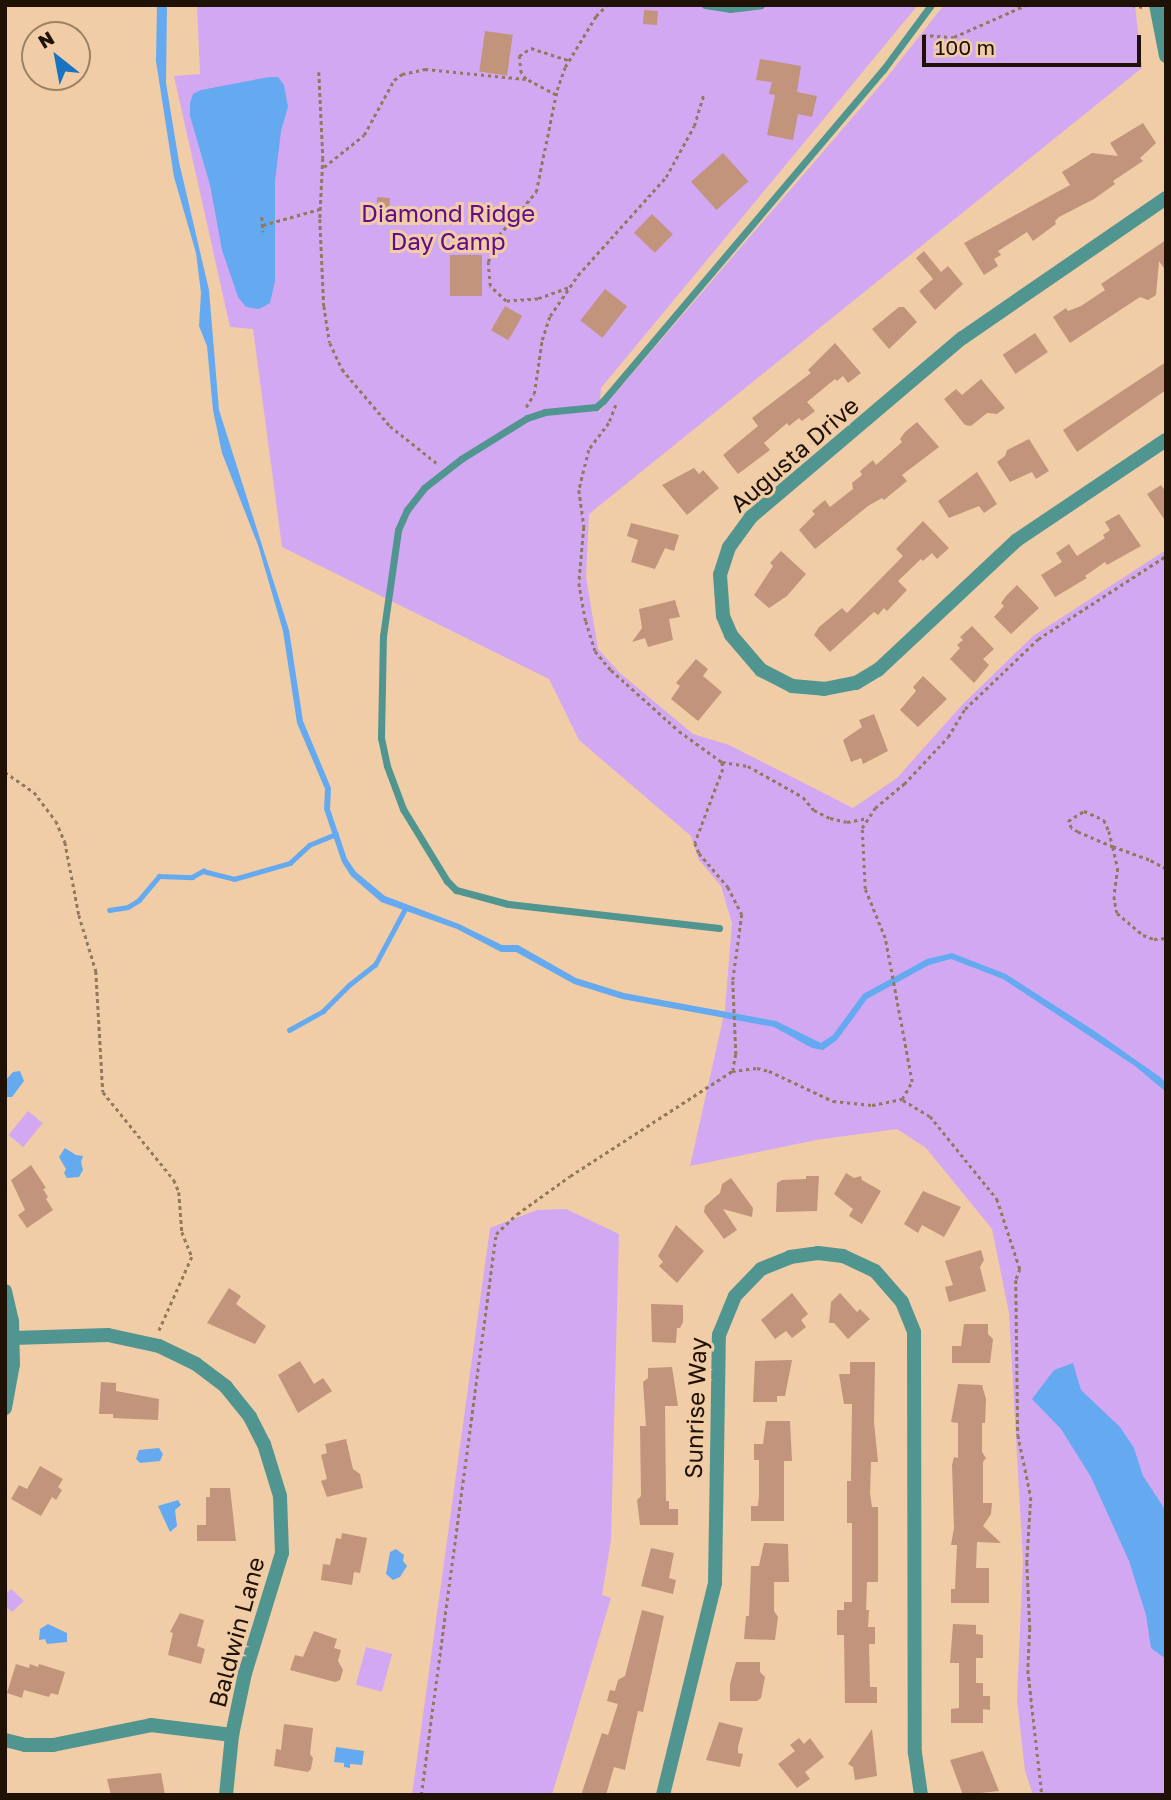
<!DOCTYPE html>
<style>
body{margin:0}
#map{position:relative;width:1171px;height:1800px;overflow:hidden;background:#f0cda6;font-family:"Golos Text",sans-serif}
div>[style]{position:absolute}
.green>*{inset:0;background:#d3a8f2;transform-origin:0 0}
.water>*{inset:0;background:#65aaf0}
.stream>*{height:4.5px;margin:-2.25px;padding:0 2.25px;transform-origin:2.25px;border-radius:2.25px;background:#65aaf0}
.building>*{inset:0;background:#c1947b;transform-origin:0 0}
.path>*{height:2.5px;margin-top:-1.25px;transform-origin:0;background:repeating-linear-gradient(90deg,#92795d 0 3.5px,transparent 0 7px)}
.service>*{height:7px;margin:-3.5px;padding:0 3.5px;transform-origin:3.5px;border-radius:3.5px;background:#519591}
.minor>*{height:14px;margin:-7px;padding:0 7px;transform-origin:7px;border-radius:7px;background:#519591}
span{translate:-50% -50%;white-space:nowrap;text-align:center;line-height:1.15;-webkit-text-stroke:6px #f0cda6;paint-order:stroke}
.park-label{font-size:24px;color:#620c8a}
.street-label{font-size:24px;color:#1f1204}
.frame{position:absolute;inset:0;border:7px solid #1f1204;pointer-events:none}
.north{position:absolute;left:21px;top:21px;width:70px;height:70px;box-sizing:border-box;background:#f0cda6;border:2px solid #9c8265;border-radius:50%;rotate:329deg;font-size:19px;font-weight:700;line-height:28px;text-align:center;color:#1f1204}
.north::after{content:'';display:block;margin:auto;width:24px;height:32px;background:#1a73c0;clip-path:polygon(50% 0,100% 100%,50% 72%,0 100%)}
.scale{position:absolute;left:922px;top:35px;width:219px;height:32px;box-sizing:border-box;border:4px solid #1f1204;border-top:0;padding-left:9px;font-size:21px;line-height:24px;white-space:nowrap;color:#1f1204;-webkit-text-stroke:5px #f0cda6;paint-order:stroke}
</style>
<div id="map">
<div class="green">
<i style="clip-path:polygon(197px 5px,918px 5px,601px 388px,599px 412px,884px 81px,944px 5px,1135px 5px,1142px 68px,589px 514px,586px 577px,598px 649px,620px 673px,693px 734px,729px 745px,853px 808px,897px 778px,962px 705px,1033px 636px,1166px 550px,1166px 1795px,1033px 1795px,1025px 1771px,1017px 1700px,1023px 1561px,1009px 1313px,992px 1229px,926px 1148px,897px 1129px,816px 1140px,690px 1166px,725px 1010px,732px 923px,721px 886px,699px 860px,691px 836px,579px 740px,549px 679px,282px 547px,253px 329px,230px 327px,174px 76px,200px 74px)"></i>
<i style="left:28px;top:1111px;width:19px;height:31px;rotate:39deg"></i>
<i style="clip-path:polygon(566px 1209px,619px 1234px,611px 1540px,602px 1595px,611px 1598px,552px 1795px,412px 1795px,490px 1228px,537px 1210px)"></i>
<i style="clip-path:polygon(11px 1589px,24px 1601px,12px 1612px,5px 1606px,5px 1595px)"></i>
<i style="left:366px;top:1647px;width:27px;height:39px;rotate:15deg"></i>
</div>
<div class="water">
<i style="clip-path:polygon(157px 5px,167px 5px,166px 83px,179px 162px,209px 290px,219px 410px,289px 630px,303px 721px,331px 788px,330px 809px,347px 859px,356px 872px,385px 896px,459px 924px,502px 945px,518px 945px,576px 978px,624px 993px,776px 1021px,821px 1043px,833px 1035px,863px 994px,927px 959px,952px 953px,1006px 974px,1096px 1032px,1160px 1077px,1166px 1083px,1166px 1092px,1135px 1066px,1003px 979px,951px 959px,929px 965px,867px 999px,837px 1040px,823px 1050px,812px 1048px,774px 1027px,622px 999px,574px 984px,516px 952px,501px 952px,457px 929px,381px 902px,351px 876px,342px 862px,324px 809px,325px 789px,297px 723px,283px 631px,258px 545px,222px 453px,213px 410px,207px 346px,199px 326px,201px 293px,196px 253px,174px 177px,156px 61px)"></i>
<i style="clip-path:polygon(269px 77px,278px 77px,284px 85px,288px 107px,281px 131px,275px 182px,275px 281px,270px 303px,259px 309px,246px 307px,238px 297px,222px 250px,210px 185px,190px 116px,190px 103px,193px 94px,201px 90px)"></i>
<i style="clip-path:polygon(20px 1071px,24px 1081px,12px 1097px,5px 1097px,5px 1081px,13px 1072px)"></i>
<i style="clip-path:polygon(65px 1148px,76px 1155px,83px 1156px,81px 1162px,83px 1170px,79px 1177px,67px 1178px,64px 1173px,66px 1169px,59px 1157px)"></i>
<i style="clip-path:polygon(1073px 1363px,1081px 1390px,1120px 1427px,1134px 1448px,1143px 1476px,1166px 1511px,1166px 1659px,1151px 1648px,1146px 1615px,1129px 1561px,1091px 1477px,1061px 1429px,1032px 1399px,1054px 1370px)"></i>
<i style="clip-path:polygon(159px 1448px,163px 1454px,160px 1461px,140px 1463px,136px 1459px,139px 1450px)"></i>
<i style="clip-path:polygon(178px 1500px,181px 1505px,175px 1510px,177px 1526px,170px 1532px,158px 1506px)"></i>
<i style="clip-path:polygon(396px 1549px,404px 1555px,403px 1561px,407px 1566px,400px 1577px,393px 1580px,386px 1574px,390px 1552px)"></i>
<i style="clip-path:polygon(48px 1624px,67px 1633px,67px 1642px,47px 1644px,45px 1639px,39px 1640px,40px 1629px)"></i>
<i style="clip-path:polygon(336px 1747px,364px 1751px,362px 1765px,350px 1764px,350px 1768px,344px 1767px,344px 1763px,334px 1762px)"></i>
</div>
<div class="stream">
<i style="left:109px;top:910px;width:19px;rotate:-9deg"></i>
<i style="left:128px;top:907px;width:13px;rotate:-32deg"></i>
<i style="left:139px;top:900px;width:31px;rotate:-50deg"></i>
<i style="left:159px;top:876px;width:33px;rotate:2deg"></i>
<i style="left:192px;top:877px;width:13px;rotate:-29deg"></i>
<i style="left:203px;top:871px;width:32px;rotate:14deg"></i>
<i style="left:234px;top:879px;width:58px;rotate:-15.9deg"></i>
<i style="left:290px;top:863px;width:26px;rotate:-43deg"></i>
<i style="left:309px;top:845px;width:29px;rotate:-22deg"></i>
<i style="left:289px;top:1030px;width:39px;rotate:-29deg"></i>
<i style="left:323px;top:1011px;width:37px;rotate:-45deg"></i>
<i style="left:349px;top:985px;width:33px;rotate:-38deg"></i>
<i style="left:375px;top:965px;width:64px;rotate:-61.8deg"></i>
</div>
<div class="building">
<i style="left:644px;top:10px;width:14px;height:14px;rotate:4deg"></i>
<i style="left:485px;top:31px;width:28px;height:41px;rotate:8deg"></i>
<i style="clip-path:polygon(760px 59px,801px 66px,797px 92px,817px 96px,812px 117px,798px 114px,793px 140px,767px 135px,775px 95px,769px 94px,772px 82px,756px 80px)"></i>
<i style="clip-path:polygon(1143px 123px,1156px 143px,1140px 158px,1143px 161px,1113px 181px,1115px 184px,1094px 199px,1059px 217px,1055px 221px,1056px 224px,1033px 241px,1027px 232px,998px 251px,1001px 255px,994px 259px,998px 266px,984px 275px,964px 243px,1070px 185px,1062px 172px,1092px 153px,1118px 156px,1110px 143px)"></i>
<i style="left:723px;top:153px;width:38px;height:43px;rotate:48deg"></i>
<i style="clip-path:polygon(377px 197px,390px 198px,389px 211px,377px 211px)"></i>
<i style="left:652px;top:214px;width:29px;height:26px;rotate:44deg"></i>
<i style="clip-path:polygon(1166px 240px,1166px 271px,1159px 261px,1156px 295px,1148px 300px,1140px 297px,1070px 343px,1053px 317px,1066px 308px,1068px 311px,1081px 306px,1105px 290px,1101px 284px)"></i>
<i style="clip-path:polygon(924px 251px,941px 272px,948px 266px,963px 284px,935px 310px,919px 291px,933px 279px,916px 258px)"></i>
<i style="left:450px;top:255px;width:32px;height:41px"></i>
<i style="left:605px;top:289px;width:28px;height:40px;rotate:38deg"></i>
<i style="left:505px;top:306px;width:20px;height:28px;rotate:30deg"></i>
<i style="clip-path:polygon(899px 307px,904px 307px,917px 322px,889px 349px,872px 329px)"></i>
<i style="left:1035px;top:333px;width:23px;height:39px;rotate:56deg"></i>
<i style="clip-path:polygon(835px 343px,861px 373px,848px 383px,843px 376px,837px 381px,835px 379px,807px 402px,815px 411px,802px 421px,799px 418px,789px 426px,787px 423px,764px 443px,770px 450px,738px 474px,723px 455px,758px 426px,752px 418px,811px 373px,808px 370px)"></i>
<i style="clip-path:polygon(1166px 362px,1166px 390px,1077px 452px,1063px 430px)"></i>
<i style="clip-path:polygon(981px 379px,1005px 408px,997px 414px,987px 413px,971px 426px,965px 425px,944px 399px,956px 389px,962px 395px)"></i>
<i style="clip-path:polygon(917px 422px,939px 447px,902px 475px,907px 481px,884px 500px,882px 498px,868px 506px,815px 549px,799px 530px,815px 514px,812px 511px,825px 500px,830px 507px,853px 489px,852px 483px,862px 475px,860px 471px,873px 460px,876px 465px,902px 442px,900px 439px,905px 432px)"></i>
<i style="clip-path:polygon(1029px 439px,1049px 471px,1036px 479px,1032px 472px,1010px 482px,997px 462px,1005px 456px,1007px 450px)"></i>
<i style="clip-path:polygon(694px 468px,699px 474px,703px 470px,719px 488px,687px 515px,662px 485px)"></i>
<i style="clip-path:polygon(977px 472px,997px 504px,984px 513px,979px 506px,949px 518px,938px 501px)"></i>
<i style="clip-path:polygon(1161px 485px,1166px 492px,1166px 522px,1147px 494px)"></i>
<i style="clip-path:polygon(1119px 514px,1141px 546px,1107px 565px,1105px 562px,1085px 576px,1087px 578px,1055px 597px,1041px 575px,1062px 562px,1056px 553px,1069px 544px,1077px 556px,1105px 538px,1103px 535px,1110px 530px,1105px 522px)"></i>
<i style="clip-path:polygon(923px 521px,949px 548px,937px 559px,932px 553px,923px 561px,921px 559px,898px 581px,907px 590px,887px 611px,884px 608px,878px 615px,874px 612px,830px 652px,814px 635px,819px 627px,842px 608px,847px 613px,903px 556px,896px 549px)"></i>
<i style="clip-path:polygon(631px 523px,679px 535px,674px 551px,665px 548px,655px 569px,631px 562px,638px 540px,627px 536px)"></i>
<i style="clip-path:polygon(781px 551px,806px 574px,787px 596px,769px 608px,754px 595px,773px 566px,770px 563px)"></i>
<i style="clip-path:polygon(1017px 585px,1039px 608px,1011px 634px,994px 617px,1004px 606px,1001px 603px,1006px 596px)"></i>
<i style="clip-path:polygon(675px 600px,680px 617px,669px 619px,673px 640px,648px 647px,645px 638px,632px 642px,642px 628px,639px 609px)"></i>
<i style="clip-path:polygon(972px 626px,994px 649px,983px 659px,989px 665px,974px 683px,950px 659px,960px 648px,957px 645px,963px 640px,960px 637px)"></i>
<i style="clip-path:polygon(696px 659px,708px 669px,703px 676px,722px 692px,698px 721px,671px 699px,680px 686px,676px 683px)"></i>
<i style="clip-path:polygon(923px 676px,947px 699px,918px 727px,900px 710px,916px 691px,913px 687px)"></i>
<i style="clip-path:polygon(874px 714px,888px 751px,863px 764px,861px 758px,851px 762px,843px 740px,862px 727px,859px 720px)"></i>
<i style="clip-path:polygon(31px 1165px,46px 1188px,43px 1189px,48px 1197px,46px 1199px,53px 1210px,27px 1228px,18px 1215px,25px 1210px,11px 1180px)"></i>
<i style="clip-path:polygon(846px 1173px,854px 1178px,861px 1176px,862px 1180px,881px 1191px,862px 1224px,849px 1216px,853px 1209px,834px 1194px)"></i>
<i style="clip-path:polygon(806px 1176px,819px 1176px,817px 1211px,776px 1212px,777px 1183px,782px 1180px,806px 1179px)"></i>
<i style="clip-path:polygon(731px 1178px,753px 1208px,752px 1217px,723px 1209px,737px 1230px,724px 1239px,704px 1212px,705px 1206px,720px 1193px,722px 1184px)"></i>
<i style="clip-path:polygon(923px 1191px,961px 1207px,944px 1237px,922px 1225px,918px 1233px,904px 1224px)"></i>
<i style="clip-path:polygon(676px 1225px,704px 1251px,677px 1283px,659px 1266px,663px 1262px,658px 1256px)"></i>
<i style="clip-path:polygon(981px 1250px,984px 1260px,980px 1267px,986px 1291px,949px 1302px,945px 1287px,953px 1285px,945px 1261px)"></i>
<i style="clip-path:polygon(229px 1288px,241px 1296px,236px 1304px,266px 1326px,255px 1344px,207px 1323px)"></i>
<i style="clip-path:polygon(792px 1293px,808px 1314px,801px 1320px,806px 1327px,792px 1338px,786px 1331px,775px 1339px,761px 1320px)"></i>
<i style="clip-path:polygon(840px 1293px,857px 1312px,860px 1309px,870px 1319px,848px 1339px,834px 1323px,829px 1323px,831px 1302px)"></i>
<i style="clip-path:polygon(651px 1304px,683px 1305px,683px 1322px,680px 1328px,677px 1328px,676px 1343px,652px 1342px)"></i>
<i style="clip-path:polygon(964px 1324px,988px 1324px,988px 1334px,993px 1339px,990px 1363px,952px 1363px,952px 1346px,961px 1346px)"></i>
<i style="clip-path:polygon(792px 1360px,785px 1396px,777px 1396px,777px 1402px,753px 1402px,755px 1361px)"></i>
<i style="clip-path:polygon(300px 1361px,314px 1384px,323px 1378px,332px 1391px,298px 1413px,278px 1375px)"></i>
<i style="clip-path:polygon(850px 1362px,875px 1362px,874px 1422px,878px 1462px,871px 1462px,870px 1493px,872px 1507px,878px 1507px,878px 1582px,867px 1582px,866px 1610px,869px 1610px,868px 1627px,875px 1627px,875px 1644px,869px 1644px,870px 1687px,877px 1687px,877px 1703px,845px 1703px,844px 1635px,837px 1635px,837px 1610px,844px 1610px,844px 1602px,852px 1602px,852px 1523px,847px 1523px,847px 1481px,851px 1481px,852px 1404px,844px 1404px,839px 1374px,850px 1374px)"></i>
<i style="clip-path:polygon(672px 1367px,678px 1406px,665px 1406px,666px 1501px,669px 1501px,669px 1509px,678px 1509px,678px 1525px,640px 1525px,637px 1500px,641px 1496px,640px 1426px,646px 1426px,643px 1382px,648px 1378px,648px 1368px)"></i>
<i style="clip-path:polygon(101px 1382px,116px 1383px,116px 1391px,159px 1399px,158px 1420px,113px 1418px,113px 1414px,99px 1414px)"></i>
<i style="clip-path:polygon(958px 1384px,982px 1385px,986px 1399px,985px 1423px,982px 1423px,982px 1452px,986px 1458px,983px 1462px,983px 1503px,992px 1503px,991px 1514px,983px 1526px,1001px 1543px,977px 1542px,976px 1568px,989px 1568px,989px 1603px,951px 1603px,951px 1589px,955px 1589px,957px 1545px,951px 1545px,954px 1528px,952px 1465px,954px 1457px,958px 1458px,958px 1423px,951px 1422px)"></i>
<i style="clip-path:polygon(766px 1421px,790px 1421px,792px 1461px,784px 1461px,784px 1521px,751px 1521px,751px 1506px,758px 1506px,759px 1495px,759px 1460px,754px 1460px,754px 1444px,763px 1444px)"></i>
<i style="clip-path:polygon(346px 1439px,353px 1469px,360px 1474px,363px 1488px,327px 1497px,321px 1481px,327px 1479px,321px 1455px,327px 1453px,325px 1444px)"></i>
<i style="clip-path:polygon(40px 1466px,63px 1479px,58px 1487px,62px 1490px,56px 1500px,52px 1497px,41px 1516px,11px 1499px,19px 1485px,27px 1489px)"></i>
<i style="clip-path:polygon(210px 1488px,230px 1488px,236px 1541px,197px 1541px,197px 1525px,206px 1525px,206px 1497px,210px 1497px)"></i>
<i style="clip-path:polygon(342px 1533px,367px 1538px,360px 1573px,354px 1572px,352px 1585px,321px 1580px,323px 1564px,330px 1565px,336px 1538px,341px 1539px)"></i>
<i style="clip-path:polygon(764px 1543px,788px 1544px,789px 1582px,774px 1582px,774px 1611px,778px 1617px,775px 1640px,744px 1639px,746px 1616px,749px 1616px,751px 1566px,759px 1566px)"></i>
<i style="clip-path:polygon(651px 1548px,674px 1553px,669px 1578px,676px 1580px,673px 1594px,641px 1586px)"></i>
<i style="clip-path:polygon(642px 1610px,664px 1616px,643px 1712px,638px 1711px,625px 1770px,614px 1767px,606px 1795px,581px 1795px,602px 1733px,608px 1735px,611px 1726px,618px 1704px,607px 1701px,610px 1690px,615px 1691px,618px 1680px,625px 1676px)"></i>
<i style="clip-path:polygon(180px 1613px,204px 1620px,197px 1646px,205px 1649px,201px 1664px,168px 1655px,173px 1633px,170px 1632px)"></i>
<i style="clip-path:polygon(953px 1624px,976px 1625px,976px 1634px,983px 1635px,983px 1658px,976px 1658px,976px 1683px,983px 1683px,983px 1696px,990px 1696px,990px 1710px,983px 1709px,983px 1723px,951px 1723px,951px 1709px,959px 1708px,959px 1663px,950px 1663px)"></i>
<i style="clip-path:polygon(314px 1631px,337px 1639px,334px 1648px,341px 1650px,338px 1661px,343px 1670px,340px 1680px,335px 1682px,290px 1670px,295px 1655px,303px 1657px)"></i>
<i style="clip-path:polygon(736px 1662px,760px 1662px,760px 1672px,765px 1677px,761px 1698px,757px 1701px,730px 1701px,730px 1684px)"></i>
<i style="clip-path:polygon(16px 1664px,29px 1668px,30px 1664px,38px 1667px,39px 1664px,65px 1672px,58px 1695px,51px 1693px,49px 1697px,24px 1690px,22px 1698px,7px 1693px)"></i>
<i style="clip-path:polygon(719px 1722px,743px 1728px,738px 1747px,738px 1753px,743px 1754px,740px 1767px,706px 1760px)"></i>
<i style="clip-path:polygon(284px 1724px,313px 1728px,310px 1754px,313px 1758px,311px 1769px,308px 1772px,274px 1766px,276px 1749px,281px 1750px)"></i>
<i style="clip-path:polygon(872px 1729px,877px 1776px,855px 1780px,853px 1767px,848px 1764px)"></i>
<i style="clip-path:polygon(799px 1738px,804px 1744px,810px 1738px,824px 1757px,805px 1772px,810px 1779px,797px 1788px,778px 1764px,795px 1751px,790px 1745px)"></i>
<i style="clip-path:polygon(983px 1751px,999px 1791px,963px 1795px,950px 1760px)"></i>
<i style="clip-path:polygon(161px 1773px,165px 1795px,111px 1795px,107px 1779px)"></i>
</div>
<div class="path">
<i style="left:1132px;top:5px;width:11px;rotate:10deg"></i>
<i style="left:923px;top:35px;width:31px;rotate:4deg"></i>
<i style="left:954px;top:37px;width:79px;rotate:-24deg"></i>
<i style="left:319px;top:72px;width:86px;rotate:87.3deg"></i>
<i style="left:323px;top:158px;width:61px;rotate:92.8deg"></i>
<i style="left:320px;top:219px;width:87px;rotate:87.4deg"></i>
<i style="left:324px;top:306px;width:37px;rotate:81deg"></i>
<i style="left:330px;top:343px;width:29px;rotate:65deg"></i>
<i style="left:342px;top:369px;width:75px;rotate:49.9deg"></i>
<i style="left:390px;top:426px;width:61px;rotate:38.4deg"></i>
<i style="left:556px;top:95px;width:34px;rotate:-152deg"></i>
<i style="left:526px;top:79px;width:8px;rotate:-130deg"></i>
<i style="left:521px;top:73px;width:17px;rotate:-97deg"></i>
<i style="left:519px;top:56px;width:14px;rotate:-34deg"></i>
<i style="left:531px;top:48px;width:40px;rotate:18deg"></i>
<i style="left:324px;top:167px;width:51px;rotate:-38.7deg"></i>
<i style="left:364px;top:135px;width:63px;rotate:-61.4deg"></i>
<i style="left:394px;top:80px;width:10px;rotate:-37deg"></i>
<i style="left:402px;top:74px;width:24px;rotate:-12deg"></i>
<i style="left:425px;top:69px;width:101px;rotate:5.7deg"></i>
<i style="left:262px;top:217px;width:15px;rotate:86deg"></i>
<i style="left:263px;top:225px;width:59px;rotate:-15.7deg"></i>
<i style="left:568px;top:288px;width:32px;rotate:160deg"></i>
<i style="left:538px;top:299px;width:32px;rotate:176deg"></i>
<i style="left:506px;top:301px;width:22px;rotate:-137deg"></i>
<i style="left:490px;top:286px;width:24px;rotate:-95deg"></i>
<i style="left:488px;top:262px;width:29px;rotate:-68deg"></i>
<i style="left:499px;top:235px;width:57px;rotate:-49.3deg"></i>
<i style="left:536px;top:192px;width:104px;rotate:-78.4deg"></i>
<i style="left:557px;top:90px;width:24px;rotate:-71deg"></i>
<i style="left:565px;top:67px;width:60px;rotate:-58.7deg"></i>
<i style="left:596px;top:16px;width:16px;rotate:-45deg"></i>
<i style="left:616px;top:405px;width:19px;rotate:111deg"></i>
<i style="left:609px;top:423px;width:34px;rotate:127deg"></i>
<i style="left:589px;top:450px;width:41px;rotate:104deg"></i>
<i style="left:579px;top:490px;width:37px;rotate:82deg"></i>
<i style="left:584px;top:527px;width:56px;rotate:95.1deg"></i>
<i style="left:579px;top:583px;width:39px;rotate:80deg"></i>
<i style="left:586px;top:621px;width:31px;rotate:73deg"></i>
<i style="left:595px;top:651px;width:25px;rotate:50deg"></i>
<i style="left:611px;top:670px;width:91px;rotate:41.9deg"></i>
<i style="left:679px;top:731px;width:53px;rotate:35.8deg"></i>
<i style="left:722px;top:762px;width:7px;rotate:82deg"></i>
<i style="left:723px;top:769px;width:79px;rotate:110.7deg"></i>
<i style="left:695px;top:843px;width:11px;rotate:68deg"></i>
<i style="left:699px;top:853px;width:45px;rotate:49.5deg"></i>
<i style="left:728px;top:887px;width:30px;rotate:63deg"></i>
<i style="left:742px;top:914px;width:68px;rotate:97.7deg"></i>
<i style="left:733px;top:981px;width:73px;rotate:87.6deg"></i>
<i style="left:736px;top:1054px;width:16px;rotate:101deg"></i>
<i style="left:526px;top:407px;width:15px;rotate:-58deg"></i>
<i style="left:534px;top:394px;width:55px;rotate:-81.6deg"></i>
<i style="left:542px;top:340px;width:25px;rotate:-72deg"></i>
<i style="left:550px;top:316px;width:50px;rotate:-55.7deg"></i>
<i style="left:578px;top:275px;width:132px;rotate:-48.1deg"></i>
<i style="left:666px;top:177px;width:58px;rotate:-61.2deg"></i>
<i style="left:694px;top:126px;width:34px;rotate:-73deg"></i>
<i style="left:722px;top:762px;width:26px;rotate:9deg"></i>
<i style="left:748px;top:766px;width:63px;rotate:29.4deg"></i>
<i style="left:803px;top:797px;width:17px;rotate:50deg"></i>
<i style="left:814px;top:810px;width:18px;rotate:27deg"></i>
<i style="left:830px;top:818px;width:17px;rotate:13deg"></i>
<i style="left:847px;top:822px;width:21px;rotate:-11deg"></i>
<i style="left:5px;top:772px;width:35px;rotate:35deg"></i>
<i style="left:34px;top:792px;width:36px;rotate:53deg"></i>
<i style="left:56px;top:821px;width:23px;rotate:67deg"></i>
<i style="left:65px;top:842px;width:74px;rotate:79.1deg"></i>
<i style="left:79px;top:915px;width:59px;rotate:73.1deg"></i>
<i style="left:96px;top:971px;width:121px;rotate:86.7deg"></i>
<i style="left:103px;top:1092px;width:113px;rotate:51.1deg"></i>
<i style="left:174px;top:1180px;width:13px;rotate:67deg"></i>
<i style="left:179px;top:1192px;width:40px;rotate:85.7deg"></i>
<i style="left:182px;top:1232px;width:27px;rotate:68deg"></i>
<i style="left:192px;top:1257px;width:83px;rotate:114.1deg"></i>
<i style="left:1166px;top:869px;width:19px;rotate:-152deg"></i>
<i style="left:1149px;top:860px;width:38px;rotate:-160deg"></i>
<i style="left:1113px;top:847px;width:38px;rotate:-157deg"></i>
<i style="left:1078px;top:832px;width:8px;rotate:-150deg"></i>
<i style="left:1071px;top:828px;width:8px;rotate:-113deg"></i>
<i style="left:1068px;top:821px;width:19px;rotate:-32deg"></i>
<i style="left:1084px;top:811px;width:22px;rotate:24deg"></i>
<i style="left:1104px;top:820px;width:12px;rotate:66deg"></i>
<i style="left:1109px;top:831px;width:16px;rotate:76deg"></i>
<i style="left:1113px;top:847px;width:22px;rotate:77deg"></i>
<i style="left:1118px;top:868px;width:28px;rotate:98deg"></i>
<i style="left:1114px;top:896px;width:17px;rotate:80deg"></i>
<i style="left:1117px;top:913px;width:34px;rotate:40deg"></i>
<i style="left:1143px;top:935px;width:12px;rotate:20deg"></i>
<i style="left:1154px;top:939px;width:12px;rotate:-5deg"></i>
<i style="left:903px;top:1100px;width:31px;rotate:31deg"></i>
<i style="left:930px;top:1116px;width:107px;rotate:51.1deg"></i>
<i style="left:997px;top:1199px;width:74px;rotate:71.8deg"></i>
<i style="left:1020px;top:1269px;width:12px;rotate:110deg"></i>
<i style="left:1016px;top:1280px;width:155px;rotate:89.3deg"></i>
<i style="left:1018px;top:1435px;width:63px;rotate:78.2deg"></i>
<i style="left:1031px;top:1497px;width:65px;rotate:93.5deg"></i>
<i style="left:1027px;top:1562px;width:66px;rotate:87.4deg"></i>
<i style="left:1030px;top:1628px;width:42px;rotate:92.7deg"></i>
<i style="left:1028px;top:1670px;width:126px;rotate:83.6deg"></i>
<i style="left:421px;top:1795px;width:566px;rotate:-82.39deg"></i>
<i style="left:496px;top:1234px;width:29px;rotate:-44deg"></i>
<i style="left:517px;top:1214px;width:65px;rotate:-35.6deg"></i>
<i style="left:570px;top:1176px;width:193px;rotate:-32.9deg"></i>
<i style="left:732px;top:1071px;width:25px;rotate:-7deg"></i>
<i style="left:757px;top:1068px;width:12px;rotate:14deg"></i>
<i style="left:769px;top:1071px;width:71px;rotate:25.1deg"></i>
<i style="left:833px;top:1101px;width:39px;rotate:6deg"></i>
<i style="left:872px;top:1105px;width:31px;rotate:-11deg"></i>
<i style="left:902px;top:1099px;width:20px;rotate:-60deg"></i>
<i style="left:912px;top:1082px;width:147px;rotate:-100.6deg"></i>
<i style="left:885px;top:938px;width:53px;rotate:-112.2deg"></i>
<i style="left:865px;top:889px;width:61px;rotate:-92.8deg"></i>
<i style="left:862px;top:828px;width:24px;rotate:-57deg"></i>
<i style="left:875px;top:808px;width:38px;rotate:-40deg"></i>
<i style="left:904px;top:784px;width:64px;rotate:-46.9deg"></i>
<i style="left:948px;top:737px;width:33px;rotate:-59deg"></i>
<i style="left:965px;top:709px;width:101px;rotate:-43.8deg"></i>
<i style="left:1038px;top:639px;width:153px;rotate:-33deg"></i>
</div>
<div class="service">
<i style="left:705px;top:5px;width:25px;rotate:9deg"></i>
<i style="left:730px;top:9px;width:31px;rotate:-7deg"></i>
<i style="left:719px;top:928px;width:212px;rotate:-173.5deg"></i>
<i style="left:508px;top:904px;width:54px;rotate:-164.9deg"></i>
<i style="left:456px;top:890px;width:13px;rotate:-135deg"></i>
<i style="left:447px;top:881px;width:84px;rotate:-121.4deg"></i>
<i style="left:403px;top:809px;width:46px;rotate:-110.4deg"></i>
<i style="left:387px;top:766px;width:29px;rotate:-102deg"></i>
<i style="left:381px;top:738px;width:102px;rotate:-88.9deg"></i>
<i style="left:383px;top:636px;width:107px;rotate:-81.9deg"></i>
<i style="left:398px;top:530px;width:22px;rotate:-66deg"></i>
<i style="left:407px;top:510px;width:28px;rotate:-52deg"></i>
<i style="left:424px;top:488px;width:47px;rotate:-38.1deg"></i>
<i style="left:461px;top:459px;width:78px;rotate:-31.8deg"></i>
<i style="left:527px;top:418px;width:19px;rotate:-18deg"></i>
<i style="left:545px;top:412px;width:51px;rotate:-5.6deg"></i>
<i style="left:596px;top:407px;width:9px;rotate:-41deg"></i>
<i style="left:603px;top:401px;width:434px;rotate:-49.8deg"></i>
<i style="left:883px;top:70px;width:81px;rotate:-53.6deg"></i>
</div>
<div class="minor">
<i style="left:1156px;top:5px;width:52px;rotate:78.9deg"></i>
<i style="left:1166px;top:198px;width:247px;rotate:145.5deg"></i>
<i style="left:962px;top:338px;width:277px;rotate:139.7deg"></i>
<i style="left:751px;top:517px;width:37px;rotate:126deg"></i>
<i style="left:729px;top:547px;width:29px;rotate:108deg"></i>
<i style="left:720px;top:575px;width:41px;rotate:85.8deg"></i>
<i style="left:723px;top:616px;width:21px;rotate:67deg"></i>
<i style="left:731px;top:635px;width:46px;rotate:49.4deg"></i>
<i style="left:761px;top:670px;width:35px;rotate:27deg"></i>
<i style="left:792px;top:686px;width:32px;rotate:5deg"></i>
<i style="left:824px;top:689px;width:33px;rotate:-11deg"></i>
<i style="left:856px;top:683px;width:26px;rotate:-31deg"></i>
<i style="left:878px;top:670px;width:190px;rotate:-43.1deg"></i>
<i style="left:1017px;top:540px;width:179px;rotate:-33.9deg"></i>
<i style="left:5px;top:1291px;width:31px;rotate:77deg"></i>
<i style="left:12px;top:1321px;width:43px;rotate:88.7deg"></i>
<i style="left:13px;top:1364px;width:45px;rotate:100.3deg"></i>
<i style="left:13px;top:1338px;width:95px;rotate:-1.8deg"></i>
<i style="left:108px;top:1335px;width:52px;rotate:12.2deg"></i>
<i style="left:159px;top:1346px;width:41px;rotate:25.9deg"></i>
<i style="left:196px;top:1364px;width:38px;rotate:37deg"></i>
<i style="left:226px;top:1387px;width:38px;rotate:51deg"></i>
<i style="left:250px;top:1417px;width:30px;rotate:63deg"></i>
<i style="left:264px;top:1444px;width:54px;rotate:72.9deg"></i>
<i style="left:280px;top:1496px;width:57px;rotate:88deg"></i>
<i style="left:282px;top:1553px;width:126px;rotate:107.1deg"></i>
<i style="left:245px;top:1673px;width:63px;rotate:101.8deg"></i>
<i style="left:232px;top:1735px;width:60px;rotate:95.7deg"></i>
<i style="left:5px;top:1740px;width:21px;rotate:14deg"></i>
<i style="left:25px;top:1745px;width:28px"></i>
<i style="left:53px;top:1745px;width:100px;rotate:-11.5deg"></i>
<i style="left:151px;top:1725px;width:82px;rotate:7deg"></i>
<i style="left:663px;top:1795px;width:218px;rotate:-76.2deg"></i>
<i style="left:715px;top:1583px;width:248px;rotate:-89.1deg"></i>
<i style="left:719px;top:1335px;width:42px;rotate:-67.7deg"></i>
<i style="left:735px;top:1296px;width:37px;rotate:-46deg"></i>
<i style="left:761px;top:1269px;width:31px;rotate:-22deg"></i>
<i style="left:790px;top:1257px;width:28px;rotate:-8deg"></i>
<i style="left:818px;top:1253px;width:25px;rotate:7deg"></i>
<i style="left:843px;top:1256px;width:35px;rotate:25deg"></i>
<i style="left:875px;top:1271px;width:41px;rotate:48.9deg"></i>
<i style="left:902px;top:1302px;width:32px;rotate:68deg"></i>
<i style="left:914px;top:1332px;width:421px;rotate:89.9deg"></i>
<i style="left:915px;top:1753px;width:42px;rotate:81.9deg"></i>
</div>
<div class="park-label">
<span style="left:448px;top:227px">Diamond Ridge<br>Day Camp</span>
</div>
<div class="street-label">
<span style="left:794px;top:454px;rotate:-41deg">Augusta Drive</span>
<span style="left:695px;top:1408px;rotate:-88deg">Sunrise Way</span>
<span style="left:236px;top:1632px;rotate:-75deg">Baldwin Lane</span>
</div>
<div class="frame"></div>
<div class="north">N</div>
<div class="scale">100 m</div>
</div>
